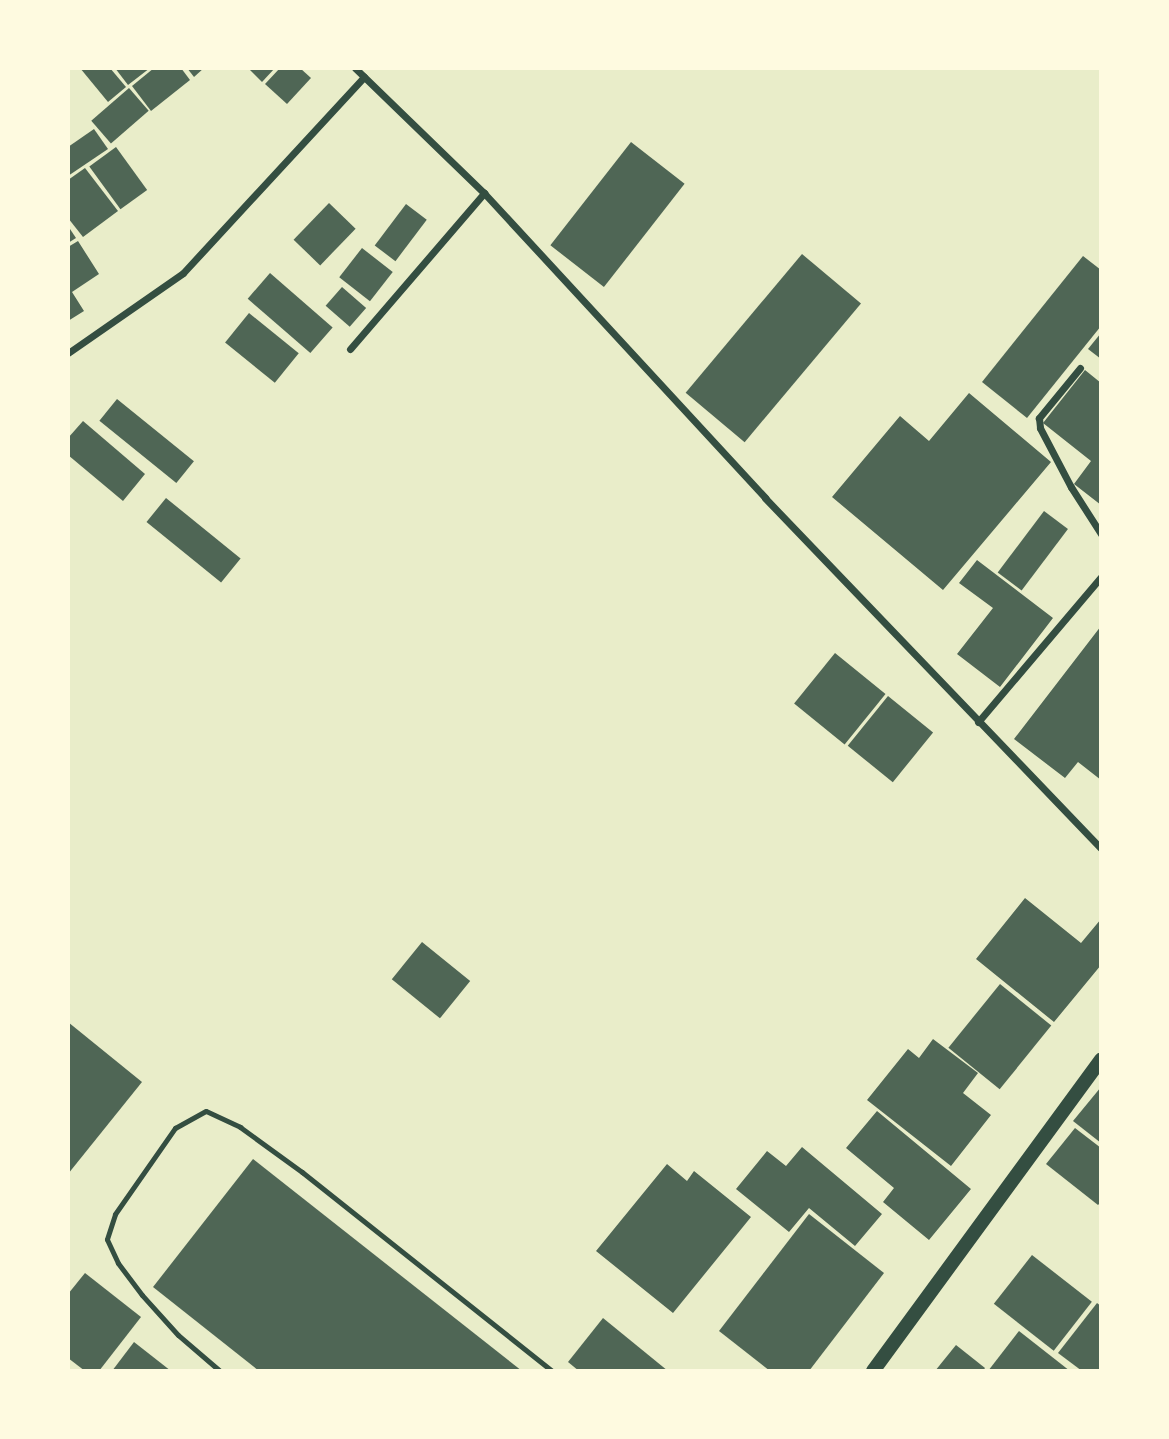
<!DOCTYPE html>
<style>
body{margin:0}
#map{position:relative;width:1169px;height:1439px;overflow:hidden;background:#e9edc9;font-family:Mulish,sans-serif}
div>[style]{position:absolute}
.building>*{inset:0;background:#4f6655;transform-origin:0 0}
.service>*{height:5px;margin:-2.5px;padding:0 2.5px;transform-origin:2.5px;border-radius:2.5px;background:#344e41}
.minor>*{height:7px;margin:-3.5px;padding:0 3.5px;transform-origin:3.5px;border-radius:3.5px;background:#344e41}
.secondary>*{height:14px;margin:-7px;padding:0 7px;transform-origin:7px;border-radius:7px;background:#344e41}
span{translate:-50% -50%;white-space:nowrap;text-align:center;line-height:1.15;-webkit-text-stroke:5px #fefae0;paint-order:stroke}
.frame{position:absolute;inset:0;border:70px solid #fefae0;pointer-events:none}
</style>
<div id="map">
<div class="building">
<i style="clip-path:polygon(80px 68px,110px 68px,126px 87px,108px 102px)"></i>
<i style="clip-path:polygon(115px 68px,150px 68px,128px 85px)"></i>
<i style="clip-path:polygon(154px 68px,181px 68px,190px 80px,151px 111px,132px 86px)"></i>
<i style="clip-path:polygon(187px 68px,204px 68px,194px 77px)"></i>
<i style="clip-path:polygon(248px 68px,275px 68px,262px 82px)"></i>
<i style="clip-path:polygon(280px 68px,300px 68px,311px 78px,287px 104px,265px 84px)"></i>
<i style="left:129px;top:88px;width:30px;height:50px;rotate:49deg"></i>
<i style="clip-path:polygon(94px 129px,108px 149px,68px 176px,68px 147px)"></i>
<i style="left:631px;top:142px;width:68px;height:131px;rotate:38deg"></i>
<i style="left:116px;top:147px;width:53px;height:33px;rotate:54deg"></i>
<i style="clip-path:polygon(85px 168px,118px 211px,83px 237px,68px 218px,68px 180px)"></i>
<i style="left:329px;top:203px;width:37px;height:51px;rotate:44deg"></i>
<i style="left:406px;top:204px;width:26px;height:52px;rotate:37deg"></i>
<i style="clip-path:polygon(68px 226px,76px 238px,68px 243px)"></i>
<i style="clip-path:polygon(78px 241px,99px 274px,72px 292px,84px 311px,68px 321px,68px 247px)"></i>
<i style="left:362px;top:248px;width:39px;height:37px;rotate:38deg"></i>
<i style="left:802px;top:254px;width:77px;height:181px;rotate:40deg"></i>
<i style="clip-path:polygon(1083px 256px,1101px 270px,1101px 326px,1027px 418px,982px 382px)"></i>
<i style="left:270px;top:273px;width:83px;height:34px;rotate:41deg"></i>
<i style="left:342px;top:287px;width:32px;height:25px;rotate:41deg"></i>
<i style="left:249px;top:313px;width:64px;height:38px;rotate:39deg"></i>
<i style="clip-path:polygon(1101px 333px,1101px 359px,1088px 349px)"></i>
<i style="clip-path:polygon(1085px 370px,1101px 383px,1101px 505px,1074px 484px,1091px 461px,1043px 423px)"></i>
<i style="clip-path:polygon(969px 393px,1051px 462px,943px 590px,832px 497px,900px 416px,929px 441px)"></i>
<i style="left:117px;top:399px;width:99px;height:28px;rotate:39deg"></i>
<i style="clip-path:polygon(83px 421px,145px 474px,123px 501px,68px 455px,68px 438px)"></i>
<i style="left:166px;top:498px;width:96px;height:31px;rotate:39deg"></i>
<i style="left:1044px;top:511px;width:30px;height:77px;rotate:37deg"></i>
<i style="clip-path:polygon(977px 560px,1053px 618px,1000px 687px,957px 654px,993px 608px,959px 583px)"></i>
<i style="clip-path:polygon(1101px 626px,1101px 780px,1078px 762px,1065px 778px,1014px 739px)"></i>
<i style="left:835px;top:653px;width:65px;height:65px;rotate:39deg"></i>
<i style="left:888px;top:696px;width:58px;height:64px;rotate:39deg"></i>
<i style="clip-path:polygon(1025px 898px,1081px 943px,1101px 919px,1101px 965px,1054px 1022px,976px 959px)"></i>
<i style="left:422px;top:942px;width:62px;height:48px;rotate:39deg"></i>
<i style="left:1000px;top:984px;width:66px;height:82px;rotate:39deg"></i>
<i style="clip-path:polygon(68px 1022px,142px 1082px,68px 1174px)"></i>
<i style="clip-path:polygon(933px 1039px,978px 1073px,963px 1093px,991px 1115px,951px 1166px,867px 1100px,908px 1049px,919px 1058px)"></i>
<i style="clip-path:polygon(1101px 1087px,1101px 1143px,1073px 1121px)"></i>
<i style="clip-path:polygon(877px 1111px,971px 1189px,929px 1240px,883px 1202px,894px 1188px,846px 1148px)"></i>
<i style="clip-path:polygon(1075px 1128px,1101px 1148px,1101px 1202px,1098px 1205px,1046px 1164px)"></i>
<i style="clip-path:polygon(802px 1147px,882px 1214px,855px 1246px,809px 1208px,789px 1232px,736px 1189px,767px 1151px,786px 1166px)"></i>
<i style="clip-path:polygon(253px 1159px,522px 1371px,259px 1371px,153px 1287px)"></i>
<i style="clip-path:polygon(667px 1164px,687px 1181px,694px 1171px,751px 1217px,673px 1313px,596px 1251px)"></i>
<i style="clip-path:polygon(809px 1214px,884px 1273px,809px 1371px,770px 1371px,719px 1331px)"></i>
<i style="left:1032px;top:1255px;width:76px;height:62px;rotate:38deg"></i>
<i style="clip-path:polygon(85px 1273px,141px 1317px,99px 1371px,85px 1371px,68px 1358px,68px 1294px)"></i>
<i style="clip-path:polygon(1097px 1303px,1101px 1306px,1101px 1371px,1082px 1371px,1058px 1353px)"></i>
<i style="clip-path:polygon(603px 1318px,668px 1371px,579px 1371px,568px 1362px)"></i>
<i style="clip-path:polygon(1019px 1331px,1070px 1371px,988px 1371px)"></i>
<i style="clip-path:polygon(134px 1342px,171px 1371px,112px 1371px)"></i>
<i style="clip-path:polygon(956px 1345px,985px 1368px,983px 1371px,935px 1371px)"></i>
</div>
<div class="service">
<i style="left:220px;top:1371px;width:55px;rotate:-139.4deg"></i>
<i style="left:178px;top:1335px;width:54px;rotate:-132deg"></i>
<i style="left:142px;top:1295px;width:40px;rotate:-127deg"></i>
<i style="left:118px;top:1263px;width:26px;rotate:-115deg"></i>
<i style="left:107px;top:1239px;width:26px;rotate:-72deg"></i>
<i style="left:115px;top:1214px;width:105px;rotate:-55.1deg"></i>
<i style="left:175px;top:1128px;width:35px;rotate:-29deg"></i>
<i style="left:206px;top:1111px;width:38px;rotate:25deg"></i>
<i style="left:240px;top:1127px;width:77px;rotate:36deg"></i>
<i style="left:302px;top:1172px;width:320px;rotate:38.5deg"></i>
</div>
<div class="minor">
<i style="left:355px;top:68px;width:180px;rotate:44.1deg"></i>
<i style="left:484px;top:193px;width:415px;rotate:47.3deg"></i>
<i style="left:765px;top:498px;width:485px;rotate:46.2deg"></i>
<i style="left:350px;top:349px;width:206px;rotate:-49.3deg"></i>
<i style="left:68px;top:353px;width:140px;rotate:-34.8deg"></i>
<i style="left:183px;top:273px;width:267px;rotate:-47.3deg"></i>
<i style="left:1080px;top:368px;width:65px;rotate:129.4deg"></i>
<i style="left:1039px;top:418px;width:10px;rotate:84deg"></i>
<i style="left:1040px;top:428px;width:67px;rotate:62.3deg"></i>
<i style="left:1071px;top:487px;width:56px;rotate:57.4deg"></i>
<i style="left:978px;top:722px;width:190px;rotate:-49.7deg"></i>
</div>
<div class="secondary">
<i style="left:873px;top:1371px;width:386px;rotate:-53.8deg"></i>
</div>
<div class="frame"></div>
</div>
